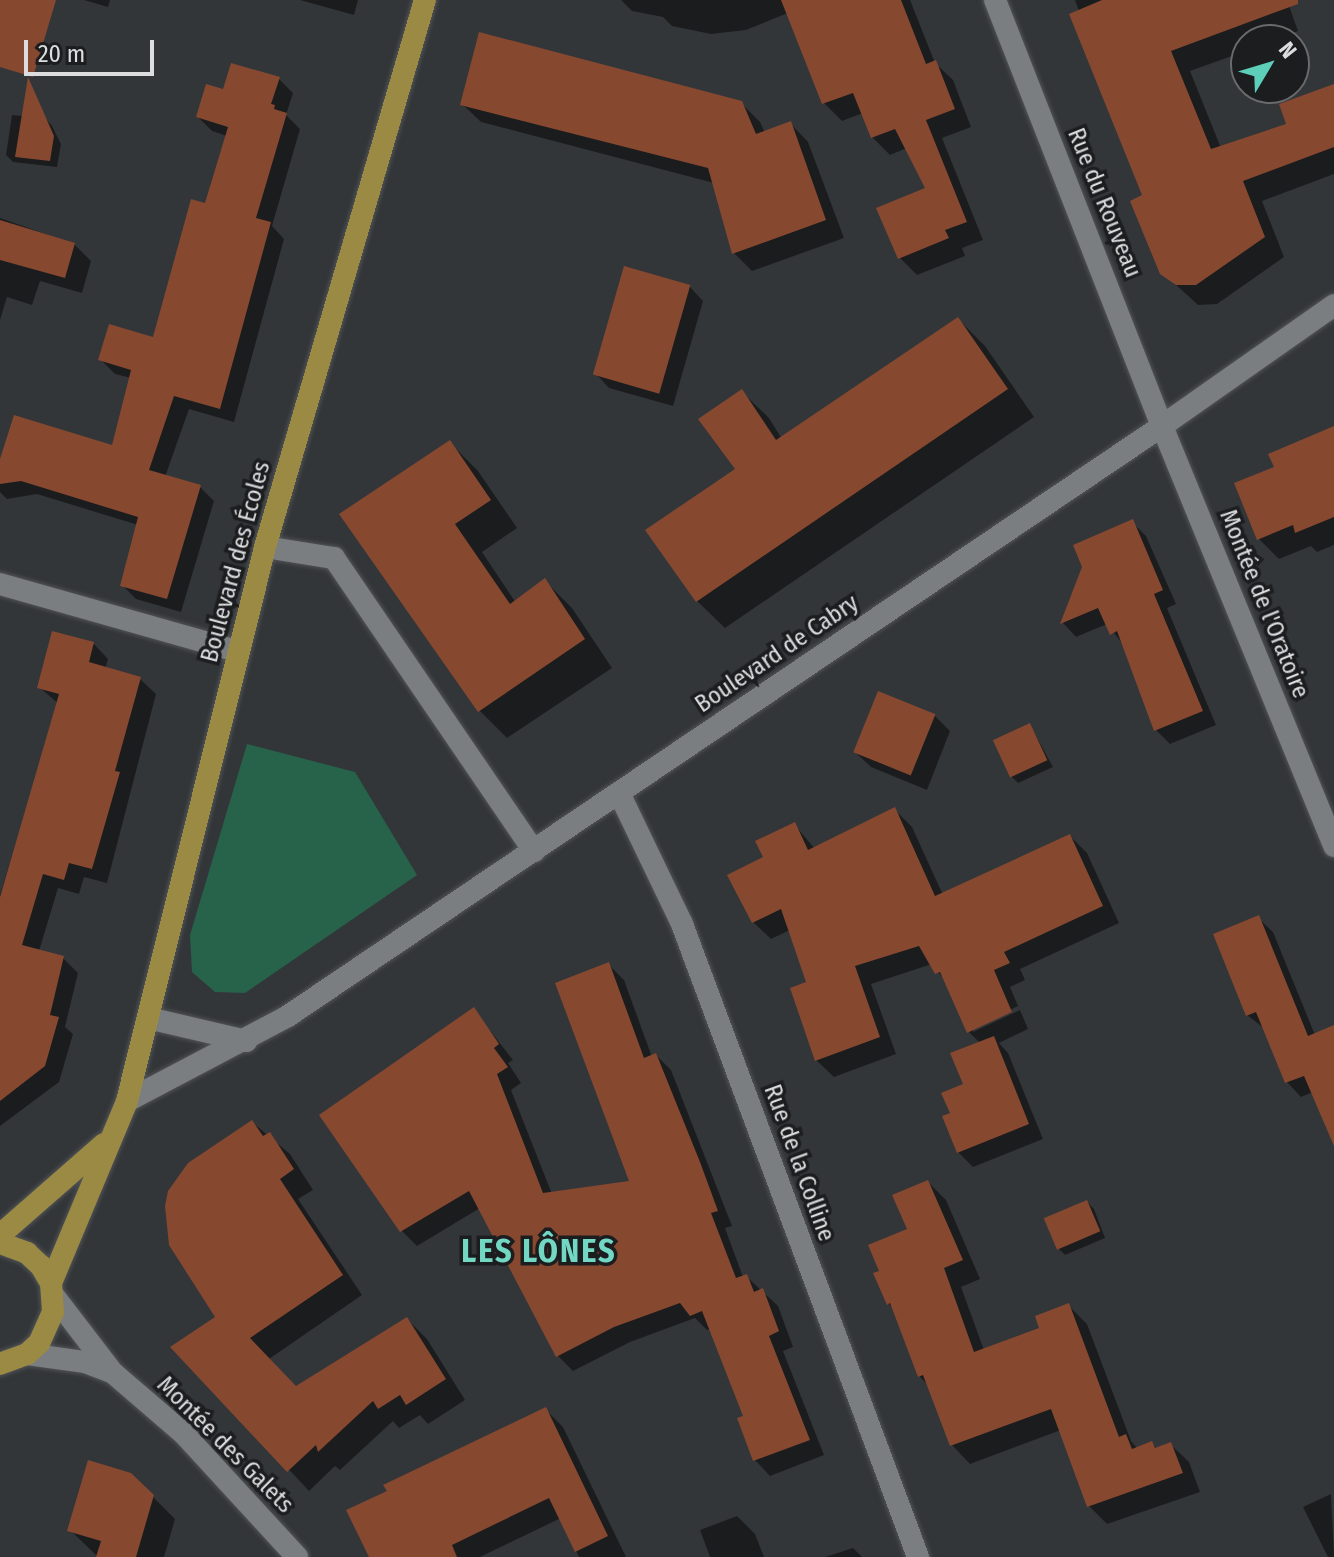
<!DOCTYPE html>
<meta charset="utf-8">
<style>
body{margin:0}
#map{position:relative;width:1334px;height:1557px;overflow:hidden;background:#333639;font-family:"Fira Sans Condensed",sans-serif}
div>[style]{position:absolute}
.green>*{inset:0;background:#27624a}
.shadow>*{inset:0;background:#0007}
.building>*{inset:0;background:#874830;transform-origin:0 0}
.roads{filter:drop-shadow(0 0 2px #515355) drop-shadow(0 0 2px #515355)}
.minor>*{height:22px;margin:-11px;padding:0 11px;transform-origin:11px;border-radius:11px;background:#7a7e81}
.tertiary>*{height:22px;margin:-11px;padding:0 11px;transform-origin:11px;border-radius:11px;background:#7a7e81}
.primary>*{height:22px;margin:-11px;padding:0 11px;transform-origin:11px;border-radius:11px;background:#9b8a44}
span{translate:-50% -50%;white-space:nowrap;text-align:center;line-height:1.15;-webkit-text-stroke:7px #1c1d1f;paint-order:stroke}
.street-label{font-size:24px;color:#dbdddf}
.district-label{font-size:32px;color:#73d8c3;font-weight:700;letter-spacing:2px}
.north{position:absolute;left:1230px;top:24px;width:80px;height:80px;box-sizing:border-box;background:#1c1d1f;border:2px solid #686a6c;border-radius:50%;rotate:52deg;font-size:22px;font-weight:700;line-height:32px;text-align:center;color:#dbdddf}
.north::after{content:'';display:block;margin:auto;width:28px;height:36px;background:#5dceb8;clip-path:polygon(50% 0,100% 100%,50% 72%,0 100%)}
.scale{position:absolute;left:24px;top:40px;width:130px;height:36px;box-sizing:border-box;border:4px solid #dbdddf;border-top:0;padding-left:10px;font-size:24px;line-height:28px;white-space:nowrap;color:#dbdddf;-webkit-text-stroke:6px #1c1d1f;paint-order:stroke}
</style>
<div id="map">
<div class="green">
<i style="clip-path:polygon(247px 744px,355px 772px,417px 875px,245px 993px,215px 992px,192px 972px,190px 935px)"></i>
</div>
<div class="shadow">
<i style="clip-path:polygon(84px 0,110px 0,108px 7px)"></i>
<i style="clip-path:polygon(300px 0,358px 0,354px 15px)"></i>
<i style="clip-path:polygon(621px 0,910px 0,935px 63px,953px 80px,971px 127px,942px 138px,983px 240px,962px 248px,965px 256px,917px 275px,900px 258px,927px 189px,907px 148px,890px 155px,872px 137px,863px 113px,842px 121px,824px 103px,788px 13px,746px 30px,711px 34px,672px 26px,663px 17px,632px 11px)"></i>
<i style="clip-path:polygon(1075px 0,1287px 0,1298px 31px,1275px 40px,1246px 40px,1246px 51px,1190px 71px,1221px 148px,1289px 126px,1334px 101px,1334px 174px,1262px 201px,1284px 257px,1217px 304px,1198px 305px,1162px 272px,1145px 197px)"></i>
<i style="clip-path:polygon(279px 79px,293px 93px,286px 115px,300px 129px,272px 226px,284px 239px,234px 422px,189px 409px,165px 477px,200px 487px,214px 501px,181px 612px,136px 599px,122px 585px,138px 525px,37px 494px,7px 499px,0 492px,0 465px,114px 448px,131px 378px,115px 374px,101px 360px,154px 340px,207px 206px,227px 136px,212px 131px,198px 117px,225px 92px)"></i>
<i style="clip-path:polygon(741px 103px,760px 122px,765px 133px,790px 123px,808px 142px,844px 238px,752px 271px,734px 253px,714px 183px,481px 122px,462px 104px)"></i>
<i style="clip-path:polygon(12px 115px,45px 118px,52px 126px,61px 144px,57px 167px,13px 162px,6px 155px)"></i>
<i style="clip-path:polygon(0 218px,74px 244px,91px 261px,82px 293px,40px 281px,32px 305px,7px 297px,0 320px)"></i>
<i style="clip-path:polygon(689px 286px,703px 301px,673px 406px,609px 388px,595px 373px)"></i>
<i style="clip-path:polygon(958px 319px,985px 346px,1034px 417px,725px 628px,697px 601px,648px 530px,737px 469px,741px 391px,769px 418px,782px 439px)"></i>
<i style="clip-path:polygon(1334px 428px,1334px 545px,1317px 552px,1311px 546px,1279px 559px,1259px 539px,1276px 468px)"></i>
<i style="clip-path:polygon(450px 443px,478px 471px,517px 528px,482px 552px,516px 603px,545px 581px,572px 608px,612px 668px,507px 738px,479px 710px,342px 515px)"></i>
<i style="clip-path:polygon(1132px 522px,1146px 536px,1176px 604px,1167px 608px,1216px 725px,1170px 744px,1156px 730px,1125px 647px,1107px 624px,1076px 637px,1063px 623px,1084px 567px)"></i>
<i style="clip-path:polygon(93px 643px,108px 659px,105px 669px,140px 679px,156px 694px,107px 883px,84px 877px,79px 894px,58px 888px,39px 951px,63px 958px,78px 973px,65px 1027px,73px 1034px,59px 1082px,0 1126px,0 895px,59px 704px,40px 688px)"></i>
<i style="clip-path:polygon(879px 693px,935px 716px,950px 731px,927px 790px,871px 767px,856px 753px)"></i>
<i style="clip-path:polygon(1030px 725px,1053px 767px,1018px 783px,1011px 776px)"></i>
<i style="clip-path:polygon(895px 810px,912px 827px,943px 895px,1070px 836px,1087px 853px,1119px 923px,1020px 969px,1025px 980px,1010px 987px,1018px 1006px,973px 1028px,973px 1032px,1020px 1010px,1028px 1029px,999px 1043px,1008px 1053px,1043px 1139px,973px 1167px,958px 1152px,952px 1114px,980px 1043px,969px 1032px,947px 983px,932px 964px,871px 984px,896px 1054px,834px 1077px,816px 1060px,808px 983px,790px 930px,771px 939px,753px 922px,765px 858px,794px 824px,815px 849px)"></i>
<i style="clip-path:polygon(1258px 918px,1273px 932px,1315px 1035px,1334px 1027px,1334px 1143px,1313px 1092px,1301px 1097px,1287px 1082px,1265px 1029px,1247px 1015px)"></i>
<i style="clip-path:polygon(608px 964px,624px 980px,652px 1057px,656px 1055px,671px 1070px,732px 1226px,725px 1228px,743px 1277px,746px 1276px,778px 1306px,793px 1347px,783px 1351px,824px 1455px,770px 1476px,755px 1460px,739px 1419px,745px 1417px,711px 1329px,707px 1330px,695px 1318px,630px 1342px,573px 1371px,558px 1356px,480px 1208px,417px 1246px,402px 1231px,474px 1010px,513px 1060px,508px 1063px,521px 1083px,511px 1090px,552px 1194px,632px 1183px)"></i>
<i style="clip-path:polygon(252px 1122px,290px 1154px,313px 1190px,298px 1199px,362px 1295px,269px 1359px,296px 1388px,407px 1319px,427px 1339px,465px 1400px,428px 1424px,420px 1415px,399px 1428px,393px 1421px,340px 1470px,335px 1466px,309px 1491px,174px 1347px,217px 1317px)"></i>
<i style="clip-path:polygon(928px 1182px,946px 1200px,980px 1279px,961px 1287px,984px 1350px,1041px 1329px,1069px 1306px,1087px 1324px,1131px 1441px,1138px 1449px,1152px 1444px,1157px 1449px,1170px 1444px,1189px 1462px,1200px 1492px,1107px 1524px,1089px 1506px,1061px 1430px,970px 1464px,952px 1445px,929px 1386px,919px 1376px,894px 1309px,889px 1304px,881px 1272px,909px 1230px)"></i>
<i style="clip-path:polygon(1087px 1202px,1094px 1209px,1105px 1238px,1065px 1255px,1058px 1248px)"></i>
<i style="clip-path:polygon(545px 1409px,563px 1427px,626px 1557px,579px 1557px,561px 1518px,480px 1557px,371px 1557px,389px 1492px)"></i>
<i style="clip-path:polygon(1331px 1494px,1334px 1557px,1328px 1557px,1303px 1507px)"></i>
<i style="clip-path:polygon(153px 1497px,175px 1519px,164px 1557px,98px 1557px,70px 1530px)"></i>
<i style="clip-path:polygon(737px 1516px,755px 1534px,764px 1557px,710px 1557px,700px 1530px)"></i>
<i style="clip-path:polygon(853px 1548px,862px 1557px,825px 1557px)"></i>
</div>
<div class="building">
<i style="clip-path:polygon(0 0,56px 0,33px 77px,0 67px)"></i>
<i style="clip-path:polygon(781px 0,901px 0,926px 64px,936px 60px,955px 109px,926px 120px,967px 222px,945px 230px,949px 238px,898px 259px,876px 208px,925px 188px,895px 129px,871px 138px,853px 93px,822px 104px)"></i>
<i style="clip-path:polygon(1102px 0,1298px 0,1298px 4px,1171px 51px,1211px 149px,1286px 124px,1279px 104px,1334px 84px,1334px 147px,1243px 181px,1265px 237px,1196px 285px,1176px 285px,1160px 274px,1130px 201px,1142px 195px,1069px 14px)"></i>
<i style="clip-path:polygon(479px 32px,742px 101px,756px 134px,791px 121px,826px 220px,732px 254px,708px 168px,460px 105px)"></i>
<i style="clip-path:polygon(231px 63px,280px 77px,271px 104px,275px 105px,274px 109px,287px 113px,256px 218px,271px 222px,220px 409px,174px 396px,149px 470px,201px 485px,167px 599px,120px 586px,138px 517px,21px 481px,0 484px,0 459px,14px 415px,112px 445px,131px 370px,98px 360px,109px 324px,153px 337px,191px 199px,205px 203px,228px 127px,196px 117px,206px 84px,223px 89px)"></i>
<i style="clip-path:polygon(28px 77px,54px 136px,50px 161px,15px 157px)"></i>
<i style="clip-path:polygon(0 220px,75px 243px,65px 278px,0 260px)"></i>
<i style="left:624px;top:266px;width:69px;height:113px;rotate:16deg"></i>
<i style="clip-path:polygon(958px 317px,1008px 389px,696px 602px,645px 530px,735px 469px,698px 419px,742px 389px,776px 440px)"></i>
<i style="clip-path:polygon(1334px 426px,1334px 517px,1295px 533px,1293px 525px,1257px 540px,1234px 483px,1274px 467px,1268px 454px)"></i>
<i style="clip-path:polygon(450px 440px,491px 500px,455px 524px,510px 604px,545px 578px,585px 639px,478px 712px,339px 514px)"></i>
<i style="clip-path:polygon(1133px 519px,1163px 590px,1154px 594px,1203px 711px,1154px 731px,1117px 631px,1110px 635px,1098px 608px,1060px 624px,1082px 567px,1073px 545px)"></i>
<i style="clip-path:polygon(52px 631px,94px 642px,89px 662px,141px 677px,115px 771px,120px 772px,92px 869px,69px 863px,64px 880px,43px 874px,22px 945px,64px 956px,50px 1015px,59px 1017px,45px 1066px,0 1101px,0 897px,59px 694px,37px 688px)"></i>
<i style="left:878px;top:691px;width:62px;height:66px;rotate:22deg"></i>
<i style="left:1030px;top:723px;width:41px;height:41px;rotate:65deg"></i>
<i style="clip-path:polygon(895px 807px,935px 896px,1070px 834px,1103px 906px,1004px 952px,1010px 963px,994px 970px,1012px 1012px,967px 1033px,940px 972px,935px 974px,919px 946px,855px 966px,880px 1037px,815px 1061px,790px 988px,806px 982px,781px 909px,752px 923px,727px 875px,763px 857px,755px 841px,795px 822px,808px 850px)"></i>
<i style="clip-path:polygon(1259px 915px,1308px 1036px,1334px 1025px,1334px 1146px,1304px 1076px,1285px 1083px,1256px 1012px,1246px 1016px,1213px 934px)"></i>
<i style="clip-path:polygon(609px 962px,644px 1058px,656px 1053px,700px 1162px,718px 1211px,711px 1213px,736px 1278px,747px 1274px,754px 1292px,763px 1288px,779px 1331px,769px 1336px,810px 1440px,753px 1461px,737px 1418px,743px 1416px,702px 1311px,690px 1316px,680px 1303px,614px 1327px,556px 1357px,469px 1191px,400px 1232px,319px 1115px,474px 1007px,499px 1044px,494px 1048px,508px 1067px,497px 1074px,543px 1193px,629px 1181px,555px 983px)"></i>
<i style="clip-path:polygon(994px 1036px,1029px 1124px,957px 1153px,942px 1116px,950px 1113px,941px 1093px,963px 1084px,950px 1053px)"></i>
<i style="clip-path:polygon(252px 1120px,263px 1136px,270px 1132px,294px 1169px,280px 1179px,343px 1275px,250px 1338px,296px 1386px,407px 1317px,446px 1379px,406px 1405px,400px 1395px,378px 1409px,373px 1401px,318px 1452px,316px 1445px,287px 1472px,170px 1347px,215px 1317px,169px 1245px,165px 1206px,168px 1191px,188px 1163px)"></i>
<i style="clip-path:polygon(928px 1180px,963px 1260px,944px 1268px,974px 1352px,1039px 1328px,1035px 1316px,1069px 1303px,1119px 1437px,1126px 1434px,1132px 1449px,1152px 1441px,1155px 1448px,1171px 1442px,1183px 1473px,1087px 1507px,1051px 1409px,950px 1446px,923px 1375px,918px 1377px,890px 1303px,887px 1305px,873px 1273px,879px 1271px,868px 1245px,907px 1229px,892px 1195px)"></i>
<i style="left:1087px;top:1200px;width:34px;height:47px;rotate:67deg"></i>
<i style="clip-path:polygon(546px 1407px,608px 1536px,575px 1552px,549px 1498px,452px 1545px,457px 1557px,369px 1557px,346px 1510px,387px 1491px,383px 1485px)"></i>
<i style="clip-path:polygon(88px 1460px,131px 1473px,154px 1495px,136px 1557px,96px 1557px,101px 1541px,67px 1531px)"></i>
</div>
<div class="roads">
<div class="minor">
<i style="left:995px;top:0;width:458px;rotate:68.6deg"></i>
<i style="left:1162px;top:426px;width:454px;rotate:67.7deg"></i>
<i style="left:265px;top:547px;width:70px;rotate:9.1deg"></i>
<i style="left:334px;top:558px;width:355px;rotate:55.7deg"></i>
<i style="left:0;top:584px;width:246px;rotate:15.8deg"></i>
<i style="left:619px;top:793px;width:145px;rotate:64.3deg"></i>
<i style="left:682px;top:924px;width:676px;rotate:69.55deg"></i>
<i style="left:53px;top:1295px;width:97px;rotate:52.5deg"></i>
<i style="left:112px;top:1372px;width:95px;rotate:40.7deg"></i>
<i style="left:184px;top:1434px;width:167px;rotate:47.4deg"></i>
<i style="left:27px;top:1354px;width:59px;rotate:7.9deg"></i>
<i style="left:85px;top:1362px;width:28px;rotate:21deg"></i>
</div>
<div class="tertiary">
<i style="left:148px;top:1018px;width:101px;rotate:13.2deg"></i>
<i style="left:127px;top:1101px;width:182px;rotate:-27.8deg"></i>
<i style="left:288px;top:1016px;width:1055px;rotate:-34.02deg"></i>
<i style="left:1162px;top:426px;width:210px;rotate:-35.1deg"></i>
</div>
<div class="primary">
<i style="left:0;top:1235px;width:138px;rotate:-41.2deg"></i>
<i style="left:0;top:1243px;width:29px;rotate:20deg"></i>
<i style="left:27px;top:1253px;width:19px;rotate:43deg"></i>
<i style="left:41px;top:1266px;width:20px;rotate:60deg"></i>
<i style="left:51px;top:1283px;width:29px;rotate:86deg"></i>
<i style="left:53px;top:1312px;width:34px;rotate:114deg"></i>
<i style="left:39px;top:1343px;width:16px;rotate:137deg"></i>
<i style="left:27px;top:1354px;width:29px;rotate:160deg"></i>
<i style="left:51px;top:1283px;width:197px;rotate:-67.3deg"></i>
<i style="left:127px;top:1101px;width:571px;rotate:-76.01deg"></i>
<i style="left:265px;top:547px;width:570px;rotate:-73.7deg"></i>
</div>
</div>
<div class="street-label">
<span style="left:1104px;top:203px;rotate:68deg">Rue du Rouveau</span>
<span style="left:236px;top:562px;rotate:-75deg">Boulevard des Écoles</span>
<span style="left:1264px;top:604px;rotate:68deg">Montée de l'Oratoire</span>
<span style="left:777px;top:654px;rotate:-34deg">Boulevard de Cabry</span>
<span style="left:799px;top:1163px;rotate:70deg">Rue de la Colline</span>
<span style="left:225px;top:1445px;rotate:45deg">Montée des Galets</span>
</div>
<div class="district-label">
<span style="left:539px;top:1251px">LES LÔNES</span>
</div>
<div class="north">N</div>
<div class="scale">20 m</div>
</div>
